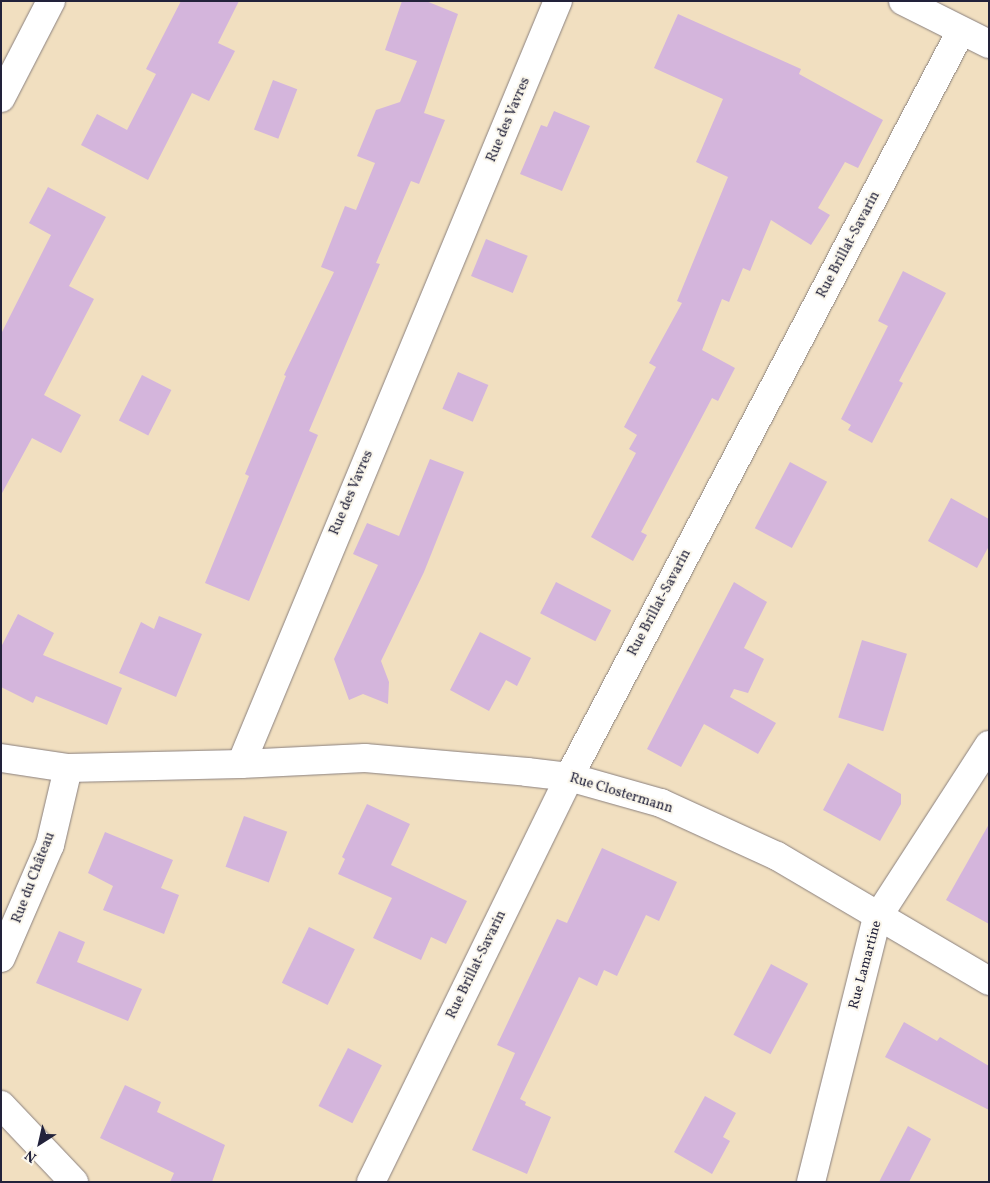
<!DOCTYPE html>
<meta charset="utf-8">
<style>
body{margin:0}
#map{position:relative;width:990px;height:1183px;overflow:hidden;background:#f1dfc0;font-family:Vollkorn,serif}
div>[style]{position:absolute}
.building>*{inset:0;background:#d4b5dc;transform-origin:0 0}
.roads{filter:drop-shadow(0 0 1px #8a807e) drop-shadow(0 0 1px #8a807e)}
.minor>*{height:28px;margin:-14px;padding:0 14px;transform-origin:14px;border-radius:14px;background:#fff}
.major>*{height:28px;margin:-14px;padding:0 14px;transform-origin:14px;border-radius:14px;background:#fff}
span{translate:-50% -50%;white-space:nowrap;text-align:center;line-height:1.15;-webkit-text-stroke:4px #fbf7ec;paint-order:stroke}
.street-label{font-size:14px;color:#22223b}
.frame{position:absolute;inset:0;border:2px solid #22223b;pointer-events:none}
.north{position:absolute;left:15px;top:1118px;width:50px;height:50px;-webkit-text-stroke:4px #fbf7ec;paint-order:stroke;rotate:215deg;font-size:14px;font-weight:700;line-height:20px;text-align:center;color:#22223b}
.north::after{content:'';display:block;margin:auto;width:18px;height:22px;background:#22223b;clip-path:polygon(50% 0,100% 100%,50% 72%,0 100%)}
</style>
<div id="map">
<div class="building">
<i style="clip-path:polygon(181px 1px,239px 1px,218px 43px,235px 51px,209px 101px,192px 93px,148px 180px,81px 145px,97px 114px,127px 130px,156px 74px,146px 69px)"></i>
<i style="clip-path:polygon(402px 1px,426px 1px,458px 14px,424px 113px,445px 120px,419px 184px,411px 181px,376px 263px,380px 264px,309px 431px,318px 435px,249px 601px,205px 583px,249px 476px,245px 474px,286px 376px,284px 375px,334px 272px,321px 267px,345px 206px,356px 210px,375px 163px,357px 156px,376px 110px,400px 102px,417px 61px,385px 50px)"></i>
<i style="clip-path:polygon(678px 14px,801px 69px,799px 74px,883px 120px,858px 168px,845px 162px,818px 208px,830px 215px,811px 245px,771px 220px,750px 271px,743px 268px,729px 302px,722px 299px,702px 350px,735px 368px,718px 401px,712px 398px,641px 532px,647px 535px,633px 561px,591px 537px,636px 453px,629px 449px,637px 435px,624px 427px,656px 367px,649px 363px,682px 303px,677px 301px,728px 177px,696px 162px,723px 99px,654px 68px)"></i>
<i style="left:273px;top:80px;width:26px;height:53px;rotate:21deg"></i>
<i style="clip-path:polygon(554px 111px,590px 126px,562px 191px,520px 174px,541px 125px,547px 127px)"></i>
<i style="clip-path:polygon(48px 187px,106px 217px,69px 286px,94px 299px,44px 395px,81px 415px,61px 453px,32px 438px,1px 495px,1px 334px,51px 235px,29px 223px)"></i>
<i style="left:486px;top:239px;width:45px;height:40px;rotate:22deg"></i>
<i style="clip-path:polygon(903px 271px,946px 293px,899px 381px,903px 383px,872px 443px,848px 430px,851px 425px,841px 419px,888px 326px,878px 321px)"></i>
<i style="left:458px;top:372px;width:33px;height:40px;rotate:23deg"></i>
<i style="left:142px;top:375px;width:33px;height:51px;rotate:27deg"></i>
<i style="clip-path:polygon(430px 459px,464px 472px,424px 572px,381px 661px,389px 682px,388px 704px,363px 694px,349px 700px,334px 659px,378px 565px,353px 554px,367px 523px,399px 536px)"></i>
<i style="left:790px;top:462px;width:42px;height:75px;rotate:28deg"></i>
<i style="clip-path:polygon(951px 498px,989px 519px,989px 546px,977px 568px,928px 541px)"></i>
<i style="left:556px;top:582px;width:62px;height:35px;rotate:27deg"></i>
<i style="clip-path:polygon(734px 582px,767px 602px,744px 648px,764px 659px,748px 693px,734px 689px,730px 697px,776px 723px,758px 754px,704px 724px,681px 767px,647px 749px)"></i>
<i style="clip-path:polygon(18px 614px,54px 633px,43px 655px,122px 688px,107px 725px,36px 696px,33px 703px,1px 687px,1px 647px)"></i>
<i style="clip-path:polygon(159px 616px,202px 634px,176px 697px,119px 673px,141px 622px,154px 629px)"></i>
<i style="clip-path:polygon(480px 632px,531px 658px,517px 686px,506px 680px,489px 711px,450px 690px)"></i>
<i style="left:862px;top:640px;width:47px;height:81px;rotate:17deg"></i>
<i style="clip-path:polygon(848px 763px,901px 794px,901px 804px,880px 841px,823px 810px)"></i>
<i style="clip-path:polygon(367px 804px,410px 824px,391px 865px,467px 901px,446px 944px,431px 937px,421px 960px,373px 938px,392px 898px,338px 874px,345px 859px,342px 857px)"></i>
<i style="left:244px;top:816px;width:46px;height:54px;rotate:20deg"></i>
<i style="clip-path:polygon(989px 824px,989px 924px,946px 900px)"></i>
<i style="clip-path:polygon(105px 832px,173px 860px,161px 888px,179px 895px,164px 934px,103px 910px,113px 886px,88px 873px)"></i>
<i style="clip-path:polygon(602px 848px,677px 882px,659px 921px,646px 915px,617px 976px,604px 970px,597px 986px,579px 977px,520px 1099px,526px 1102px,525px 1105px,551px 1117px,527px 1174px,472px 1150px,515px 1053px,497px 1045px,557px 919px,567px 923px)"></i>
<i style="left:309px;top:927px;width:51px;height:62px;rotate:26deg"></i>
<i style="clip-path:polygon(59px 931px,85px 942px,77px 962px,142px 989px,128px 1021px,36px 983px)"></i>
<i style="left:771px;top:964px;width:42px;height:80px;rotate:28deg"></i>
<i style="clip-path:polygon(904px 1022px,937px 1041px,940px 1037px,989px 1066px,989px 1110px,885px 1057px)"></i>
<i style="left:348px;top:1048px;width:38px;height:65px;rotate:27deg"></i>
<i style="clip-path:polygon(125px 1085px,161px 1102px,157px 1112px,225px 1145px,212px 1182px,170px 1182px,174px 1173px,100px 1138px)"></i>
<i style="clip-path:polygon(705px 1096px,736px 1113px,723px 1137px,730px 1141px,712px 1174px,674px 1152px)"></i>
<i style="clip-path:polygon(908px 1126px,931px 1139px,909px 1182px,879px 1182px)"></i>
</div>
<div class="roads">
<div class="minor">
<i style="left:1px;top:98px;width:109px;rotate:-62.7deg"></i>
<i style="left:1px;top:758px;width:68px;rotate:8.5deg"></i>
<i style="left:68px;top:768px;width:173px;rotate:-1.3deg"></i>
<i style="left:241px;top:764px;width:826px;rotate:-67.44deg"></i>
<i style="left:241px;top:764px;width:124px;rotate:-2.8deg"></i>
<i style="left:365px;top:758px;width:163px;rotate:4.9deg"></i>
<i style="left:527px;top:772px;width:42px;rotate:6.8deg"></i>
<i style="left:569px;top:777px;width:96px;rotate:15.8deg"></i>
<i style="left:661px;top:803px;width:128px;rotate:24.6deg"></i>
<i style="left:777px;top:856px;width:246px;rotate:30.5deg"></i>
<i style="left:1px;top:958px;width:123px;rotate:-66.6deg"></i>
<i style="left:50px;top:845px;width:79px;rotate:-76.8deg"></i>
<i style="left:1px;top:1105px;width:106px;rotate:46.5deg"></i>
<i style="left:371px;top:1182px;width:451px;rotate:-63.9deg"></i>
<i style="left:569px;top:777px;width:843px;rotate:-62.28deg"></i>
<i style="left:811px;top:1182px;width:272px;rotate:-76deg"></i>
<i style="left:877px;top:918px;width:206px;rotate:-57.1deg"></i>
</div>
<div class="major">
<i style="left:903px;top:1px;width:96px;rotate:26.6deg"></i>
</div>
</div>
<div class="street-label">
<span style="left:509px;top:120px;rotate:-67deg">Rue des Vavres</span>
<span style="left:849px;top:245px;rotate:-62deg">Rue Brillat-Savarin</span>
<span style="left:352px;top:493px;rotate:-67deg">Rue des Vavres</span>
<span style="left:660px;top:603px;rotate:-62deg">Rue Brillat-Savarin</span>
<span style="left:621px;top:794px;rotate:17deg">Rue Clostermann</span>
<span style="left:34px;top:878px;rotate:-69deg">Rue du Château</span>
<span style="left:477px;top:965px;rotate:-64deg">Rue Brillat-Savarin</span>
<span style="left:866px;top:965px;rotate:-75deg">Rue Lamartine</span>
</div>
<div class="frame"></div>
<div class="north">N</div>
</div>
